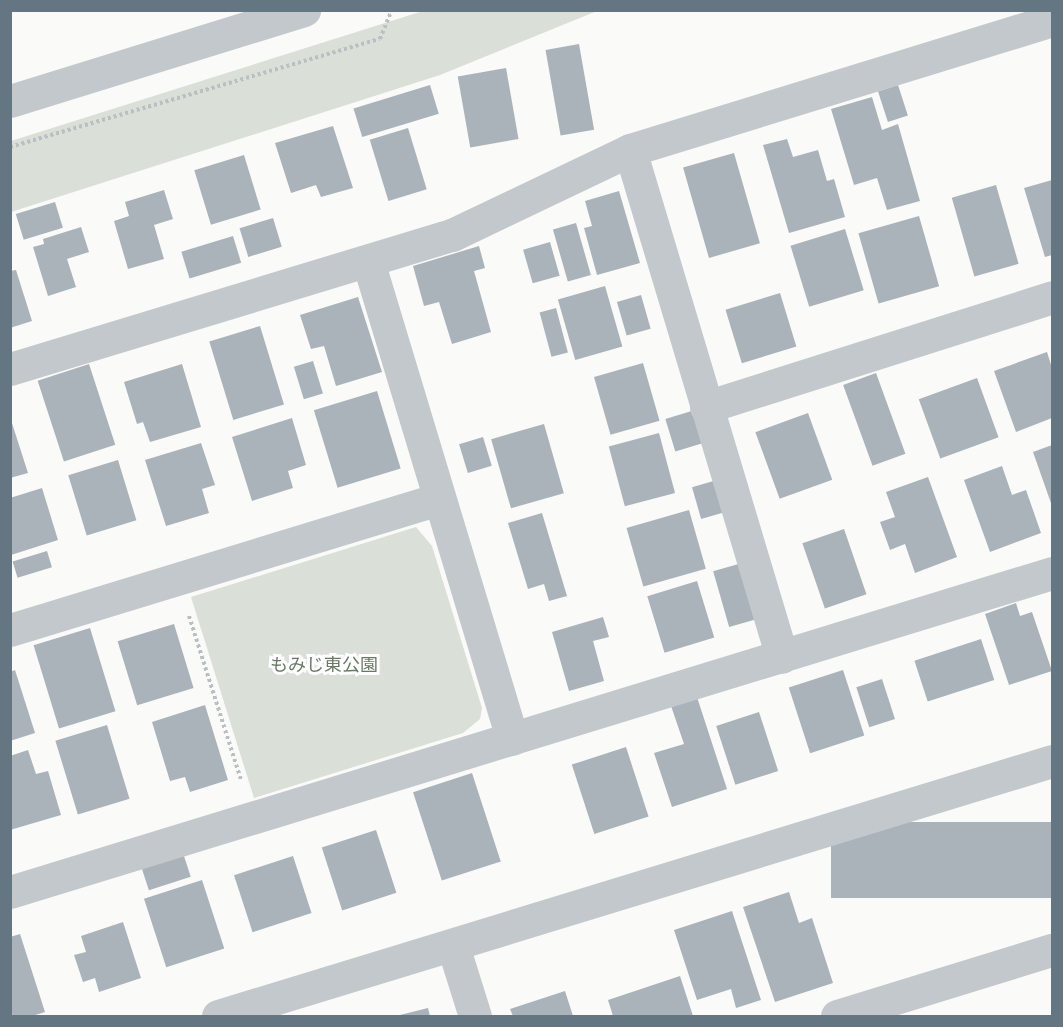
<!DOCTYPE html>
<meta charset="utf-8">
<style>
body{margin:0}
#map{position:relative;width:1063px;height:1027px;overflow:hidden;background:#fafaf8;font-family:"Source Sans 3","Noto Sans JP",sans-serif}
div>[style]{position:absolute}
.green>*{inset:0;background:#dadfd7}
.building>*{inset:0;background:#aab3b9;transform-origin:0 0}
.path>*{height:4px;margin-top:-2px;transform-origin:0;background:repeating-linear-gradient(90deg,#bbbfc2 0 3px,transparent 0 6px)}
.minor>*{height:33px;margin:-16.5px;padding:0 16.5px;transform-origin:16.5px;border-radius:16.5px;background:#c3c8cc}
span{translate:-50% -50%;white-space:nowrap;text-align:center;line-height:1.15;-webkit-text-stroke:6px #fff;paint-order:stroke}
.park-label{font-size:18px;color:#687a64}
.frame{position:absolute;inset:0;border:12px solid #657683;pointer-events:none}
</style>
<div id="map">
<div class="green">
<i style="clip-path:polygon(423px 11px,597px 11px,440px 75px,11px 212px,11px 141px)"></i>
<i style="clip-path:polygon(416px 527px,432px 546px,482px 708px,480px 719px,463px 733px,254px 798px,191px 597px)"></i>
</div>
<div class="building">
<i style="left:579px;top:44px;width:87px;height:34px;rotate:80deg"></i>
<i style="left:506px;top:68px;width:72px;height:49px;rotate:80deg"></i>
<i style="left:430px;top:85px;width:30px;height:80px;rotate:73deg"></i>
<i style="left:898px;top:85px;width:32px;height:21px;rotate:72deg"></i>
<i style="clip-path:polygon(872px 97px,882px 130px,898px 124px,920px 201px,887px 210px,877px 178px,854px 185px,831px 109px)"></i>
<i style="clip-path:polygon(333px 126px,353px 188px,321px 197px,316px 185px,291px 193px,275px 143px)"></i>
<i style="left:408px;top:128px;width:64px;height:40px;rotate:73deg"></i>
<i style="clip-path:polygon(787px 139px,793px 157px,818px 150px,827px 181px,834px 179px,845px 217px,789px 233px,763px 145px)"></i>
<i style="left:734px;top:153px;width:94px;height:53px;rotate:74deg"></i>
<i style="left:244px;top:155px;width:57px;height:52px;rotate:73deg"></i>
<i style="clip-path:polygon(1052px 180px,1052px 255px,1045px 257px,1024px 188px)"></i>
<i style="left:996px;top:185px;width:82px;height:46px;rotate:74deg"></i>
<i style="clip-path:polygon(164px 190px,173px 219px,154px 225px,164px 259px,128px 269px,114px 221px,129px 216px,125px 202px)"></i>
<i style="clip-path:polygon(619px 191px,640px 263px,597px 275px,584px 228px,592px 226px,585px 201px)"></i>
<i style="left:55px;top:202px;width:27px;height:41px;rotate:73deg"></i>
<i style="left:919px;top:216px;width:73px;height:63px;rotate:74deg"></i>
<i style="left:273px;top:218px;width:30px;height:35px;rotate:73deg"></i>
<i style="left:576px;top:223px;width:54px;height:24px;rotate:74deg"></i>
<i style="clip-path:polygon(81px 227px,89px 252px,67px 259px,76px 287px,48px 296px,33px 247px,44px 244px,43px 239px)"></i>
<i style="left:845px;top:229px;width:64px;height:57px;rotate:73deg"></i>
<i style="left:233px;top:236px;width:28px;height:54px;rotate:73deg"></i>
<i style="left:550px;top:242px;width:35px;height:28px;rotate:74deg"></i>
<i style="clip-path:polygon(479px 246px,485px 268px,474px 271px,491px 332px,452px 344px,439px 302px,424px 306px,413px 266px)"></i>
<i style="clip-path:polygon(16px 270px,32px 321px,10px 328px,10px 271px)"></i>
<i style="left:605px;top:286px;width:63px;height:49px;rotate:74deg"></i>
<i style="left:780px;top:293px;width:56px;height:57px;rotate:73deg"></i>
<i style="left:641px;top:295px;width:35px;height:25px;rotate:74deg"></i>
<i style="clip-path:polygon(358px 297px,382px 372px,336px 386px,324px 346px,311px 349px,300px 315px)"></i>
<i style="left:556px;top:308px;width:46px;height:17px;rotate:75deg"></i>
<i style="left:260px;top:326px;width:82px;height:53px;rotate:73deg"></i>
<i style="clip-path:polygon(1047px 352px,1052px 368px,1052px 418px,1016px 432px,994px 371px)"></i>
<i style="left:313px;top:361px;width:34px;height:20px;rotate:73deg"></i>
<i style="left:643px;top:363px;width:60px;height:51px;rotate:74deg"></i>
<i style="left:89px;top:364px;width:85px;height:54px;rotate:72deg"></i>
<i style="clip-path:polygon(182px 364px,201px 427px,150px 442px,143px 422px,137px 424px,124px 382px)"></i>
<i style="left:876px;top:373px;width:86px;height:35px;rotate:70deg"></i>
<i style="left:977px;top:378px;width:63px;height:62px;rotate:70deg"></i>
<i style="left:377px;top:391px;width:81px;height:66px;rotate:73deg"></i>
<i style="left:695px;top:410px;width:34px;height:31px;rotate:73deg"></i>
<i style="left:808px;top:413px;width:71px;height:56px;rotate:70deg"></i>
<i style="clip-path:polygon(10px 417px,28px 473px,10px 478px)"></i>
<i style="clip-path:polygon(292px 418px,306px 465px,288px 471px,293px 488px,252px 501px,232px 437px)"></i>
<i style="left:544px;top:424px;width:72px;height:55px;rotate:74deg"></i>
<i style="left:659px;top:433px;width:62px;height:52px;rotate:75deg"></i>
<i style="left:483px;top:437px;width:30px;height:25px;rotate:73deg"></i>
<i style="clip-path:polygon(201px 443px,215px 485px,202px 489px,209px 513px,166px 526px,145px 460px)"></i>
<i style="clip-path:polygon(1052px 445px,1052px 506px,1033px 452px)"></i>
<i style="left:118px;top:460px;width:63px;height:52px;rotate:73deg"></i>
<i style="clip-path:polygon(1002px 466px,1012px 495px,1026px 490px,1041px 533px,990px 552px,964px 480px)"></i>
<i style="clip-path:polygon(928px 477px,957px 557px,915px 573px,905px 544px,890px 550px,880px 522px,895px 517px,886px 492px)"></i>
<i style="left:717px;top:480px;width:33px;height:26px;rotate:74deg"></i>
<i style="clip-path:polygon(42px 488px,58px 540px,11px 555px,10px 498px)"></i>
<i style="left:689px;top:510px;width:61px;height:65px;rotate:74deg"></i>
<i style="clip-path:polygon(542px 513px,567px 596px,549px 601px,544px 584px,528px 589px,508px 523px)"></i>
<i style="left:844px;top:529px;width:69px;height:44px;rotate:71deg"></i>
<i style="left:47px;top:551px;width:17px;height:36px;rotate:73deg"></i>
<i style="left:742px;top:563px;width:58px;height:30px;rotate:74deg"></i>
<i style="left:697px;top:581px;width:59px;height:52px;rotate:73deg"></i>
<i style="clip-path:polygon(1016px 603px,1020px 616px,1032px 612px,1052px 671px,1009px 685px,985px 614px)"></i>
<i style="clip-path:polygon(603px 617px,609px 637px,593px 641px,604px 681px,569px 691px,552px 632px)"></i>
<i style="left:174px;top:624px;width:67px;height:59px;rotate:73deg"></i>
<i style="left:90px;top:628px;width:87px;height:59px;rotate:73deg"></i>
<i style="left:981px;top:639px;width:43px;height:70px;rotate:72deg"></i>
<i style="clip-path:polygon(15px 670px,35px 733px,10px 741px,10px 672px)"></i>
<i style="left:843px;top:670px;width:69px;height:57px;rotate:72deg"></i>
<i style="left:882px;top:679px;width:42px;height:27px;rotate:72deg"></i>
<i style="clip-path:polygon(696px 694px,727px 789px,672px 807px,654px 753px,684px 744px,670px 703px)"></i>
<i style="clip-path:polygon(205px 705px,228px 780px,190px 792px,185px 777px,170px 781px,152px 722px)"></i>
<i style="left:759px;top:712px;width:62px;height:45px;rotate:72deg"></i>
<i style="left:107px;top:725px;width:77px;height:54px;rotate:73deg"></i>
<i style="left:626px;top:747px;width:73px;height:57px;rotate:72deg"></i>
<i style="clip-path:polygon(28px 750px,36px 774px,48px 771px,61px 815px,10px 830px,10px 756px)"></i>
<i style="left:472px;top:773px;width:93px;height:62px;rotate:72deg"></i>
<i style="left:1052px;top:822px;width:76px;height:221px;rotate:90deg"></i>
<i style="left:376px;top:830px;width:66px;height:57px;rotate:72deg"></i>
<i style="left:183px;top:853px;width:25px;height:44px;rotate:72deg"></i>
<i style="left:293px;top:856px;width:60px;height:62px;rotate:72deg"></i>
<i style="left:202px;top:880px;width:72px;height:61px;rotate:72deg"></i>
<i style="clip-path:polygon(789px 892px,799px 923px,812px 918px,833px 983px,775px 1002px,743px 907px)"></i>
<i style="clip-path:polygon(732px 911px,761px 1000px,736px 1008px,731px 989px,697px 1000px,674px 930px)"></i>
<i style="clip-path:polygon(123px 922px,141px 978px,99px 992px,95px 978px,83px 982px,74px 955px,86px 952px,81px 936px)"></i>
<i style="clip-path:polygon(20px 934px,45px 1012px,32px 1016px,13px 1016px,10px 1010px,10px 937px)"></i>
<i style="clip-path:polygon(680px 976px,693px 1016px,613px 1016px,608px 1000px)"></i>
<i style="clip-path:polygon(565px 991px,573px 1016px,513px 1016px,510px 1009px)"></i>
<i style="clip-path:polygon(428px 1008px,430px 1016px,396px 1016px)"></i>
</div>
<div class="path">
<i style="left:10px;top:147px;width:385px;rotate:-16.3deg"></i>
<i style="left:380px;top:39px;width:31px;rotate:-68deg"></i>
<i style="left:189px;top:616px;width:172px;rotate:72.4deg"></i>
</div>
<div class="minor">
<i style="left:10px;top:101px;width:308px;rotate:-17.2deg"></i>
<i style="left:630px;top:150px;width:529px;rotate:73.31deg"></i>
<i style="left:368px;top:261px;width:499px;rotate:73.2deg"></i>
<i style="left:10px;top:369px;width:462px;rotate:-16.9deg"></i>
<i style="left:452px;top:235px;width:197px;rotate:-25.5deg"></i>
<i style="left:630px;top:150px;width:442px;rotate:-17.1deg"></i>
<i style="left:706px;top:407px;width:363px;rotate:-17.6deg"></i>
<i style="left:10px;top:630px;width:449px;rotate:-17deg"></i>
<i style="left:10px;top:892px;width:1090px;rotate:-17.02deg"></i>
<i style="left:453px;top:946px;width:73px;rotate:72.6deg"></i>
<i style="left:218px;top:1016px;width:872px;rotate:-17deg"></i>
<i style="left:837px;top:1016px;width:225px;rotate:-17.1deg"></i>
</div>
<div class="park-label">
<span style="left:324px;top:666px">もみじ東公園</span>
</div>
<div class="frame"></div>
</div>
